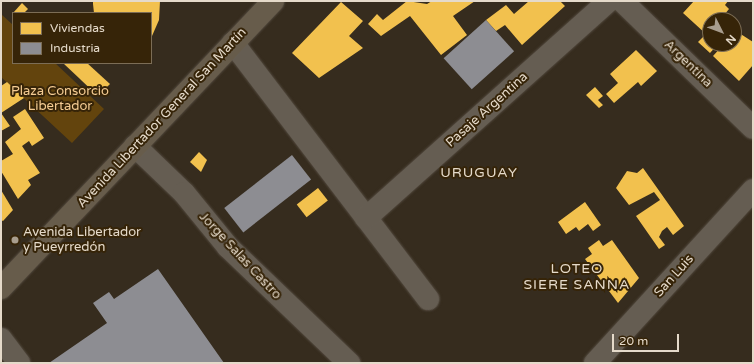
<!DOCTYPE html>
<meta charset="utf-8">
<style>
body{margin:0}
#map{position:relative;width:754px;height:364px;overflow:hidden;background:#362c1e;font-family:"Varela Round",sans-serif}
div>[style]{position:absolute}
.green>*{inset:0;background:#63440d}
.homes>*{inset:0;background:#f2c14e;transform-origin:0 0}
.industry>*{inset:0;background:#8d8d92;transform-origin:0 0}
.roads{filter:drop-shadow(0 0 1px #51483d) drop-shadow(0 0 1px #51483d)}
.minor>*{height:22px;margin:-11px;padding:0 11px;transform-origin:11px;border-radius:11px;background:#655d52}
.primary>*{height:22px;margin:-11px;padding:0 11px;transform-origin:11px;border-radius:11px;background:#675c4b}
.dots>*{width:11px;height:11px;translate:-50% -50%;box-sizing:border-box;border:2px solid #362408;border-radius:50%}
span{translate:-50% -50%;white-space:nowrap;text-align:center;line-height:1.15;-webkit-text-stroke:4px #362408;paint-order:stroke}
.street-label{font-size:13px;color:#e5daca}
.park-label{font-size:13px;color:#f5cc93}
.poi-label{font-size:13px;color:#e5daca}
.left{translate:0 -50%;text-align:left}
.neighbourhood-label{font-size:14px;color:#e5daca;letter-spacing:1px}
.frame{position:absolute;inset:0;border:2px solid #e5daca;pointer-events:none}
.legend{position:absolute;left:12px;top:12px;width:140px;height:52px;box-sizing:border-box;background:#362408;border:1px solid #7c6d56;margin:0;padding:5px 7px;list-style:none;font-size:12px;color:#e5daca}
.legend li{display:flex;align-items:center;gap:8px;height:20px}
.legend b{width:20px;border:1px solid #7c6d56}
.north{position:absolute;left:702px;top:12px;width:40px;height:40px;box-sizing:border-box;background:#362408;border:1px solid #7c6d56;border-radius:50%;rotate:132deg;font-size:11px;font-weight:700;line-height:16px;text-align:center;color:#e5daca}
.north::after{content:'';display:block;margin:auto;width:14px;height:18px;background:#a89d8e;clip-path:polygon(50% 0,100% 100%,50% 72%,0 100%)}
.scale{position:absolute;left:612px;top:334px;width:67px;height:18px;box-sizing:border-box;border:2px solid #e5daca;border-top:0;padding-left:5px;font-size:12px;line-height:14px;white-space:nowrap;color:#e5daca;-webkit-text-stroke:3px #362408;paint-order:stroke}
</style>
<div id="map">
<div class="green">
<i style="clip-path:polygon(1px 14px,13px 25px,13px 63px,55px 63px,104px 109px,72px 143px,1px 77px)"></i>
</div>
<div class="homes">
<i style="clip-path:polygon(160px 1px,159px 20px,152px 36px,151px 13px,94px 13px,93px 4px,93px 1px)"></i>
<i style="clip-path:polygon(407px 1px,427px 4px,432px 1px,475px 1px,453px 16px,467px 35px,441px 55px,410px 16px,381px 36px,368px 24px,377px 14px,383px 20px)"></i>
<i style="clip-path:polygon(529px 1px,560px 1px,565px 6px,522px 45px,505px 25px,496px 31px,486px 20px,506px 5px,514px 14px)"></i>
<i style="clip-path:polygon(694px 1px,728px 1px,725px 5px,729px 9px,724px 15px,729px 20px,710px 20px,710px 44px,718px 44px,710px 53px,698px 42px,706px 34px,683px 13px)"></i>
<i style="clip-path:polygon(341px 2px,363px 21px,349px 36px,363px 48px,319px 78px,292px 53px)"></i>
<i style="clip-path:polygon(22px 3px,28px 9px,24px 13px,13px 13px)"></i>
<i style="clip-path:polygon(734px 24px,738px 28px,736px 31px,753px 42px,753px 65px,739px 81px,713px 56px,724px 44px,734px 44px)"></i>
<i style="clip-path:polygon(636px 50px,657px 71px,641px 86px,638px 82px,614px 103px,606px 94px,618px 83px,610px 74px)"></i>
<i style="clip-path:polygon(63px 63px,87px 63px,110px 84px,98px 96px)"></i>
<i style="clip-path:polygon(7px 82px,24px 98px,1px 113px,10px 126px,1px 131px,1px 86px)"></i>
<i style="clip-path:polygon(595px 87px,603px 96px,598px 100px,603px 105px,599px 108px,586px 95px)"></i>
<i style="clip-path:polygon(25px 109px,44px 138px,32px 146px,29px 141px,22px 146px,40px 173px,28px 180px,31px 185px,18px 199px,1px 171px,1px 161px,13px 154px,5px 142px,21px 129px,13px 117px)"></i>
<i style="clip-path:polygon(199px 152px,207px 160px,201px 172px,190px 162px)"></i>
<i style="clip-path:polygon(643px 168px,684px 226px,673px 235px,667px 227px,662px 231px,659px 237px,665px 245px,659px 249px,636px 216px,660px 200px,654px 192px,629px 205px,616px 188px,627px 171px,637px 173px)"></i>
<i style="left:318px;top:188px;width:16px;height:27px;rotate:52deg"></i>
<i style="clip-path:polygon(1px 190px,13px 210px,3px 221px,1px 220px)"></i>
<i style="clip-path:polygon(585px 202px,601px 225px,593px 231px,588px 224px,579px 231px,576px 227px,566px 234px,558px 222px)"></i>
<i style="clip-path:polygon(599px 240px,603px 246px,612px 240px,639px 278px,618px 303px,585px 259px,592px 254px,588px 248px)"></i>
</div>
<div class="industry">
<i style="left:486px;top:20px;width:42px;height:57px;rotate:48deg"></i>
<i style="left:292px;top:155px;width:31px;height:86px;rotate:52deg"></i>
<i style="clip-path:polygon(158px 269px,224px 363px,49px 363px,107px 323px,93px 303px,109px 292px,114px 299px)"></i>
</div>
<div class="roads">
<div class="minor">
<i style="left:622px;top:1px;width:182px;rotate:44.1deg"></i>
<i style="left:233px;top:43px;width:322px;rotate:52.7deg"></i>
<i style="left:135px;top:146px;width:68px;rotate:43.8deg"></i>
<i style="left:184px;top:193px;width:70px;rotate:50.8deg"></i>
<i style="left:228px;top:247px;width:168px;rotate:43.8deg"></i>
<i style="left:366px;top:218px;width:326px;rotate:-41.8deg"></i>
<i style="left:1px;top:339px;width:30px;rotate:53deg"></i>
<i style="left:595px;top:363px;width:234px;rotate:-47.6deg"></i>
</div>
<div class="primary">
<i style="left:1px;top:288px;width:395px;rotate:-46.5deg"></i>
</div>
</div>
<div class="dots">
<i style="left:15px;top:240px;background:#a89d8e"></i>
</div>
<div class="street-label">
<span style="left:688px;top:64px;rotate:44deg">Argentina</span>
<span style="left:487px;top:110px;rotate:-42deg">Pasaje Argentina</span>
<span style="left:162px;top:118px;rotate:-47deg">Avenida Libertador General San Martín</span>
<span style="left:240px;top:256px;rotate:47deg">Jorge Salas Castro</span>
<span style="left:674px;top:276px;rotate:-48deg">San Luis</span>
</div>
<div class="park-label">
<span style="left:60px;top:99px">Plaza Consorcio<br>Libertador</span>
</div>
<div class="poi-label">
<span class="left" style="left:23px;top:240px">Avenida Libertador<br>y Pueyrredón</span>
</div>
<div class="neighbourhood-label">
<span style="left:479px;top:173px">URUGUAY</span>
<span style="left:577px;top:277px">LOTEO<br>SIERE SANNA</span>
</div>
<div class="frame"></div>
<ul class="legend">
<li><b style="height:11px;background:#f2c14e"></b>Viviendas</li>
<li><b style="height:11px;background:#8d8d92"></b>Industria</li>
</ul>
<div class="north">N</div>
<div class="scale">20 m</div>
</div>
